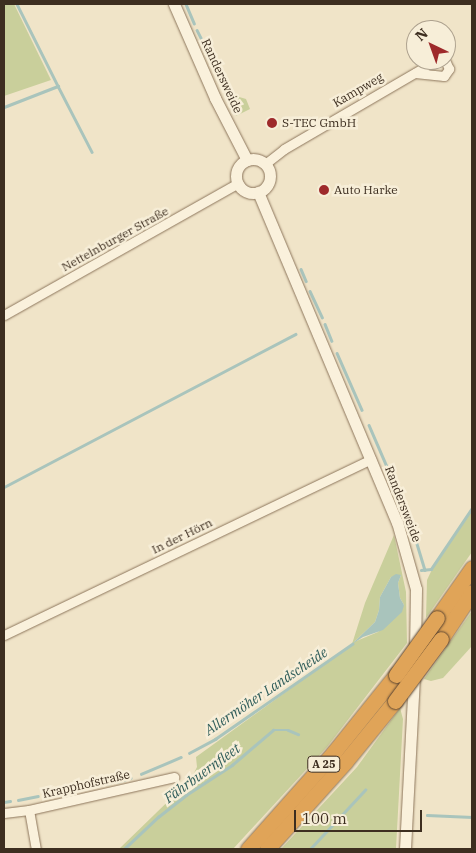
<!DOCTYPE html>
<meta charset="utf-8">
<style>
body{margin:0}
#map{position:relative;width:476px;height:853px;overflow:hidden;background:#f0e4c8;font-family:"IBM Plex Serif",serif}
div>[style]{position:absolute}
.green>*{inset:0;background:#c9cf9b}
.water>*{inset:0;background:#a9c4bc}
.stream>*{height:2.5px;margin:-1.25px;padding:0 1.25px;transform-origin:1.25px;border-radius:1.25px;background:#a9c4bc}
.roads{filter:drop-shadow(0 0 1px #8d765c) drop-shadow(0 0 1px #8d765c)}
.street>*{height:9px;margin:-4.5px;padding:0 4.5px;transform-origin:4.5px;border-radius:4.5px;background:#faf1dc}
.secondary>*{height:11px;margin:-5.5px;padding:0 5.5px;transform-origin:5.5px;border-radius:5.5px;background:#faf1dc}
.secondary>.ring{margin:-5.5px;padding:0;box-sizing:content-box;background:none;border:11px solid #faf1dc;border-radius:50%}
.highway>*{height:15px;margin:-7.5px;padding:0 7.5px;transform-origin:7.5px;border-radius:7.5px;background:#e0a458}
.bridges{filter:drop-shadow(0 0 1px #5b4430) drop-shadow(0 0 1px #5b4430)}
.highway-bridge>*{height:15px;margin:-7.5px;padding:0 7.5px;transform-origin:7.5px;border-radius:7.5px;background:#e0a458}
.dots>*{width:14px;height:14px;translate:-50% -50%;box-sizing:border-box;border:2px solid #f7eed8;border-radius:50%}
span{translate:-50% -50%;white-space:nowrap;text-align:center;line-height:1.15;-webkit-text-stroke:5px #f7eed8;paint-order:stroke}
.shield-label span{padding:1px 4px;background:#f7eed8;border:1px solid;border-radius:4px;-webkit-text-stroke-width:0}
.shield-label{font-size:11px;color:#3d2e20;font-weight:700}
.street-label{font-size:12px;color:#3d2e20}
.poi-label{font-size:12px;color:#3d2e20}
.left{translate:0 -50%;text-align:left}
.water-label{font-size:14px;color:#2f5d5a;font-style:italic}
.frame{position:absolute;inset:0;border:5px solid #3d2e20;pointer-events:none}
.north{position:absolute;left:406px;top:20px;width:50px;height:50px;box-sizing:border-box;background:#f7eed8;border:1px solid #ada18e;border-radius:50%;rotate:318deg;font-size:14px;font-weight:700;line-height:20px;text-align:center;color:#3d2e20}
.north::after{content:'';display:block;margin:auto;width:18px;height:22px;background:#9e2a2b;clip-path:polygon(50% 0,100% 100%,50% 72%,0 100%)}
.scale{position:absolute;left:294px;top:810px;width:128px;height:22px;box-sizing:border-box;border:2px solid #3d2e20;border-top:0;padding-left:6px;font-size:15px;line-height:18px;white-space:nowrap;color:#3d2e20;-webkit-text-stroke:4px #f7eed8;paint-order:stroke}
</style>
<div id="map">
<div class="green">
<i style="clip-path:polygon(4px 4px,14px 4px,51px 80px,4px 96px)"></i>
<i style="clip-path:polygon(229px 94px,246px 99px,250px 109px,236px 116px)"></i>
<i style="clip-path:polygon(472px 509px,472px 552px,426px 618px,427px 580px,435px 563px)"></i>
<i style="clip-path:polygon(evenodd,394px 535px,406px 592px,407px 643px,327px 747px,233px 849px,119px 849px,191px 779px,197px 767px,196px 757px,352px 644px,365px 603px,394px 535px,401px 575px,398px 583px,400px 598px,404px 605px,378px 632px,354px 642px,375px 622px,379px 610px,380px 597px,391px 577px,401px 575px)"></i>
<i style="clip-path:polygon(472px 611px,472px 646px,443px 678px,431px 681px,424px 679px)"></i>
<i style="clip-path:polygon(400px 708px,403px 719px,396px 849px,281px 849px,357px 767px)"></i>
</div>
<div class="water">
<i style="clip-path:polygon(396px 574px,401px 575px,398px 583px,400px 598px,404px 605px,402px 612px,383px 630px,363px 637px,352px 644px,375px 622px,379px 610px,380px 597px,391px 577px)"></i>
</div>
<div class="stream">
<i style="left:17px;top:4px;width:92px;rotate:63.4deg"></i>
<i style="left:186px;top:4px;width:21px;rotate:67deg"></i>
<i style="left:197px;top:30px;width:11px;rotate:63deg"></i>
<i style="left:4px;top:107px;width:58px;rotate:-21.3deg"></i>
<i style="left:58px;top:86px;width:74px;rotate:62.7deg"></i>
<i style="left:301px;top:269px;width:13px;rotate:67deg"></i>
<i style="left:310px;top:291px;width:29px;rotate:65deg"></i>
<i style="left:325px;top:324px;width:18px;rotate:68deg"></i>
<i style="left:337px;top:353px;width:62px;rotate:66.3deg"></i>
<i style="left:369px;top:425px;width:88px;rotate:66.6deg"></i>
<i style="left:4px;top:487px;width:329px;rotate:-27.7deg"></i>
<i style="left:411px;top:524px;width:48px;rotate:73.1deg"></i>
<i style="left:421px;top:570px;width:10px;rotate:-6deg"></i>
<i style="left:431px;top:569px;width:73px;rotate:-56.1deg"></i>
<i style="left:189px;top:753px;width:30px;rotate:-28deg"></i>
<i style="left:215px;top:739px;width:167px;rotate:-34.7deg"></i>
<i style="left:141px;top:774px;width:43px;rotate:-23deg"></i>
<i style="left:116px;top:782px;width:15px;rotate:-16deg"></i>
<i style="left:96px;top:785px;width:14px;rotate:-8deg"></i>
<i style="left:80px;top:787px;width:7px"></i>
<i style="left:62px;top:791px;width:11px;rotate:-10deg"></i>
<i style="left:46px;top:795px;width:9px;rotate:-13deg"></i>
<i style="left:18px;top:800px;width:20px;rotate:-11deg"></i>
<i style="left:4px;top:802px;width:6px;rotate:-9deg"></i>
<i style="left:427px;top:815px;width:45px;rotate:2.5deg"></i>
<i style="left:124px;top:849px;width:47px;rotate:-43.3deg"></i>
<i style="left:158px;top:817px;width:36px;rotate:-38deg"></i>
<i style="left:186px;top:795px;width:55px;rotate:-33.1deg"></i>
<i style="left:232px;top:765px;width:54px;rotate:-40.5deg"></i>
<i style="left:273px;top:730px;width:15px"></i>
<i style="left:288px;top:730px;width:11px;rotate:22deg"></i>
<i style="left:310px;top:849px;width:81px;rotate:-47deg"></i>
</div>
<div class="roads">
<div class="street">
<i style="left:415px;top:73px;width:29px;rotate:6deg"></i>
<i style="left:444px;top:76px;width:9px;rotate:-54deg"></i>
<i style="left:449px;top:69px;width:10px;rotate:-114deg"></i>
<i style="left:265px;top:164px;width:24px;rotate:-38deg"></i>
<i style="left:284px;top:149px;width:177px;rotate:-30.2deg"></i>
<i style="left:4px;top:315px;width:269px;rotate:-29.4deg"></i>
<i style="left:4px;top:635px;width:407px;rotate:-25.6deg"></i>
<i style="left:29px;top:810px;width:40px;rotate:80deg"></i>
<i style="left:4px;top:813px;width:25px;rotate:-7deg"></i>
<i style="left:29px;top:810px;width:149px;rotate:-12.8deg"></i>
</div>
<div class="secondary">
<i style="left:174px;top:4px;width:103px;rotate:66.4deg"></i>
<i style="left:215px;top:98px;width:70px;rotate:62.7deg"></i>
<i class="ring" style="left:236px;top:159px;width:23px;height:23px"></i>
<i style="left:258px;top:192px;width:358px;rotate:67.2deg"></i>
<i style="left:397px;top:522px;width:70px;rotate:74.2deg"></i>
<i style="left:416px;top:589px;width:61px;rotate:90.9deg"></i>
<i style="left:405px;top:849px;width:173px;rotate:-87deg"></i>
</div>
<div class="highway">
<i style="left:437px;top:618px;width:61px;rotate:-55deg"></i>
<i style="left:441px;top:639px;width:56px;rotate:-56.6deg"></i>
<i style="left:248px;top:849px;width:130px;rotate:-48.4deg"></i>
<i style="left:334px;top:752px;width:99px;rotate:-51.2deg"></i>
<i style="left:267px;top:849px;width:117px;rotate:-48.1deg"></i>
<i style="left:345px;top:762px;width:79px;rotate:-50.7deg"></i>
</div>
</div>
<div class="bridges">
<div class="highway-bridge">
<i style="left:396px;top:675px;width:70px;rotate:-54.3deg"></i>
<i style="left:395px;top:701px;width:77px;rotate:-53.4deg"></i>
</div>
</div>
<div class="dots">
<i style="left:272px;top:123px;background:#9e2a2b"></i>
<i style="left:324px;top:190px;background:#9e2a2b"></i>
</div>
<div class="shield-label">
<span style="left:324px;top:764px">A 25</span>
</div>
<div class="street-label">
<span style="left:222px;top:76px;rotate:65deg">Randersweide</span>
<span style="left:358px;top:90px;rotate:-30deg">Kampweg</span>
<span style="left:115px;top:239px;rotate:-29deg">Nettelnburger Straße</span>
<span style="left:403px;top:504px;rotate:69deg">Randersweide</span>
<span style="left:182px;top:536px;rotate:-26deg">In der Hörn</span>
<span style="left:86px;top:784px;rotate:-13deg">Krapphofstraße</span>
</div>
<div class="poi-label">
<span class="left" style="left:282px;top:123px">S-TEC GmbH</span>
<span class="left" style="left:334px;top:190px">Auto Harke</span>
</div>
<div class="water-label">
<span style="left:266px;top:691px;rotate:-34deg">Allermöher Landscheide</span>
<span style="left:202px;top:773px;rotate:-36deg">Fährbuernfleet</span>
</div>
<div class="frame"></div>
<div class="north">N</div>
<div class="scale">100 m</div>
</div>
